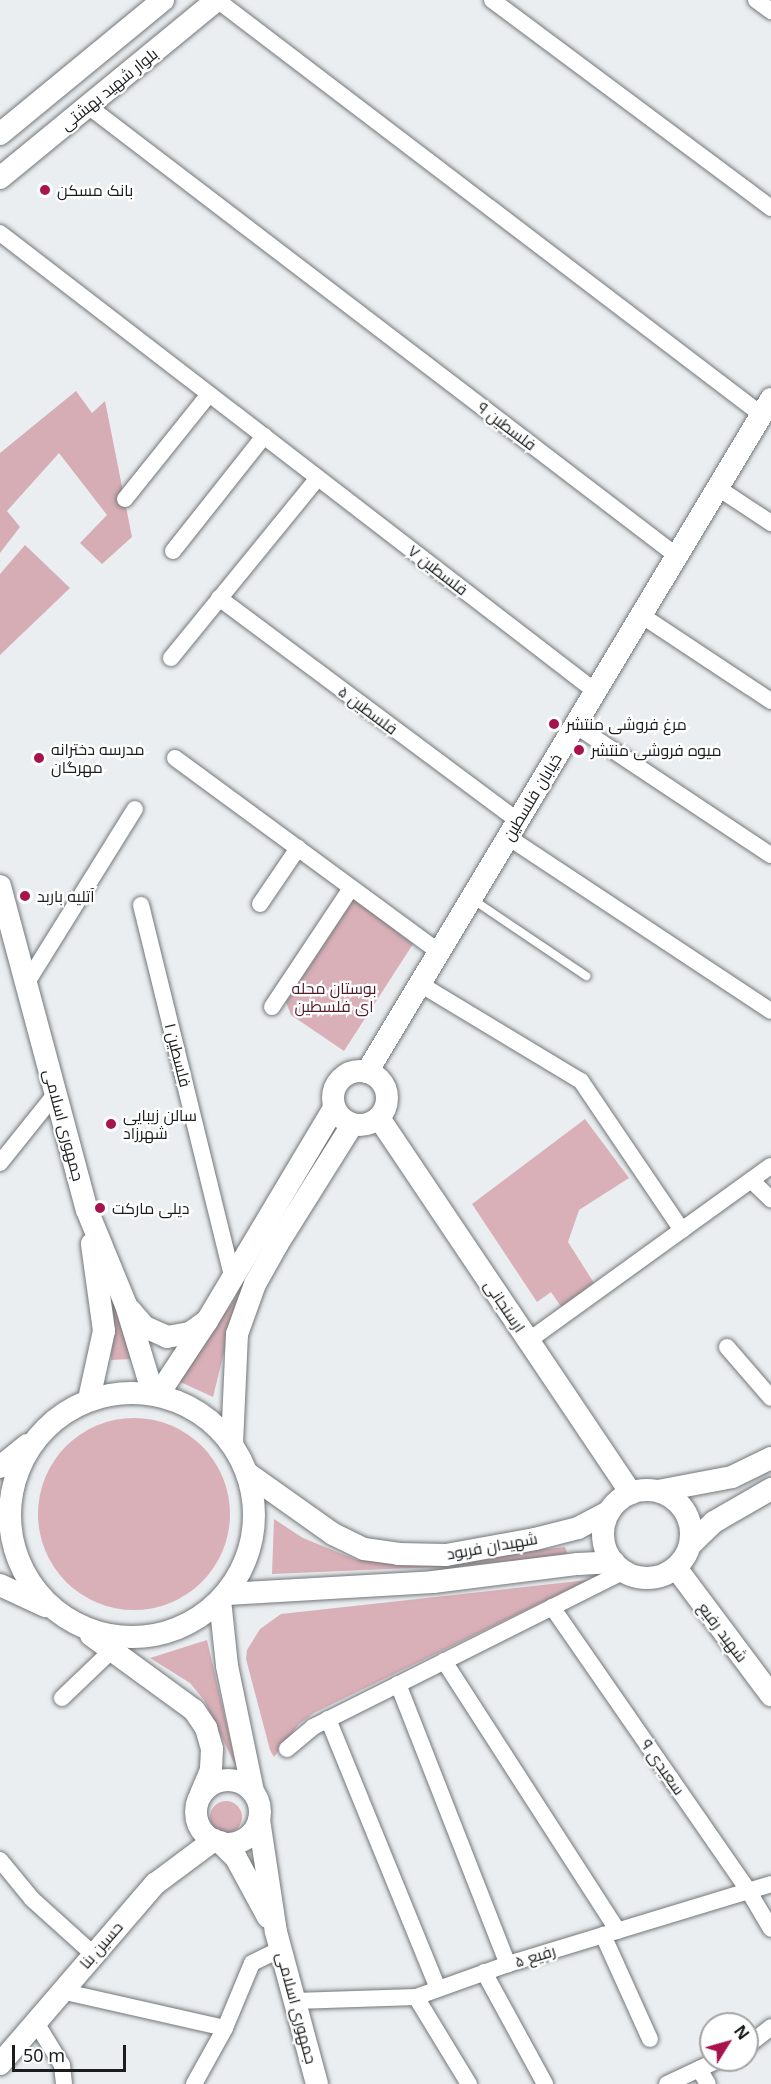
<!DOCTYPE html>
<meta charset="utf-8">
<style>
body{margin:0}
#map{position:relative;width:771px;height:2084px;overflow:hidden;background:#eaeef1;font-family:"Noto Sans",Cairo,sans-serif}
div>[style]{position:absolute}
.green>*{inset:0;background:#d9b0b8}
.round{border-radius:50%}
.forest>*{inset:0;background:#d6adb5}
.roads{filter:drop-shadow(0 0 2px #737779) drop-shadow(0 0 2px #737779)}
.lane>*{height:8px;margin:-4px;padding:0 4px;transform-origin:4px;border-radius:4px;background:#fff}
.street>*{height:16px;margin:-8px;padding:0 8px;transform-origin:8px;border-radius:8px;background:#fff}
.secondary>*{height:22px;margin:-11px;padding:0 11px;transform-origin:11px;border-radius:11px;background:#fff}
.secondary>.ring{margin:-11px;padding:0;box-sizing:content-box;background:none;border:22px solid #fff;border-radius:50%}
.dots>*{width:16px;height:16px;translate:-50% -50%;box-sizing:border-box;border:3px solid #fff;border-radius:50%}
span{translate:-50% -50%;white-space:nowrap;text-align:center;line-height:1.15;-webkit-text-stroke:4.5px #fff;paint-order:stroke}
.street-label{font-size:16px;color:#1a1c1d}
.poi-label{font-size:16px;color:#1a1c1d}
.left{translate:0 -50%;text-align:left}
.park-label{font-size:16px;color:#501c2a}
.north{position:absolute;left:699px;top:2012px;width:60px;height:60px;box-sizing:border-box;background:#fff;border:2px solid #a3a4a5;border-radius:50%;rotate:53deg;font-size:16px;font-weight:700;line-height:24px;text-align:center;color:#1a1c1d}
.north::after{content:'';display:block;margin:auto;width:21px;height:27px;background:#a7134d;clip-path:polygon(50% 0,100% 100%,50% 72%,0 100%)}
.scale{position:absolute;left:12px;top:2045px;width:114px;height:27px;box-sizing:border-box;border:3px solid #1a1c1d;border-top:0;padding-left:8px;font-size:18px;line-height:21px;white-space:nowrap;color:#1a1c1d;-webkit-text-stroke:4px #fff;paint-order:stroke}
</style>
<div id="map">
<div class="green">
<i style="clip-path:polygon(354px 899px,413px 944px,344px 1051px,291px 1015px,286px 1002px)"></i>
<i style="clip-path:polygon(585px 1119px,629px 1178px,579px 1210px,568px 1242px,594px 1283px,562px 1308px,551px 1292px,537px 1302px,472px 1204px)"></i>
<i style="clip-path:polygon(238px 1295px,213px 1397px,176px 1380px)"></i>
<i style="clip-path:polygon(113px 1298px,132px 1359px,111px 1360px)"></i>
<i class="round" style="left:38px;top:1418px;width:192px;height:192px"></i>
<i style="clip-path:polygon(274px 1519px,303px 1538px,357px 1560px,459px 1558px,565px 1547px,568px 1555px,459px 1566px,272px 1574px)"></i>
<i style="clip-path:polygon(588px 1580px,314px 1713px,299px 1724px,274px 1757px,270px 1750px,246px 1659px,247px 1650px,260px 1629px,281px 1614px)"></i>
<i style="clip-path:polygon(207px 1640px,237px 1769px,204px 1700px,190px 1683px,150px 1658px)"></i>
<i class="round" style="left:210px;top:1801px;width:32px;height:32px"></i>
</div>
<div class="forest">
<i style="clip-path:polygon(76px 391px,92px 413px,105px 401px,132px 537px,102px 564px,80px 543px,107px 515px,59px 453px,7px 511px,20px 527px,0 553px,0 453px)"></i>
<i style="clip-path:polygon(25px 545px,70px 588px,0 655px,0 574px)"></i>
</div>
<div class="roads">
<div class="lane">
<i style="left:472px;top:899px;width:138px;rotate:34deg"></i>
</div>
<div class="street">
<i style="left:217px;top:0;width:685px;rotate:37.29deg"></i>
<i style="left:492px;top:0;width:348px;rotate:36.7deg"></i>
<i style="left:756px;top:0;width:19px;rotate:36deg"></i>
<i style="left:88px;top:106px;width:741px;rotate:37.38deg"></i>
<i style="left:0;top:233px;width:751px;rotate:37.59deg"></i>
<i style="left:718px;top:488px;width:64px;rotate:33.4deg"></i>
<i style="left:125px;top:499px;width:134px;rotate:-51.3deg"></i>
<i style="left:173px;top:551px;width:147px;rotate:-51.6deg"></i>
<i style="left:219px;top:598px;width:373px;rotate:36.7deg"></i>
<i style="left:641px;top:615px;width:156px;rotate:33.5deg"></i>
<i style="left:171px;top:658px;width:232px;rotate:-50.8deg"></i>
<i style="left:575px;top:725px;width:235px;rotate:33.6deg"></i>
<i style="left:175px;top:758px;width:328px;rotate:36.3deg"></i>
<i style="left:508px;top:837px;width:315px;rotate:33.5deg"></i>
<i style="left:260px;top:904px;width:68px;rotate:-55.8deg"></i>
<i style="left:141px;top:905px;width:382px;rotate:76.2deg"></i>
<i style="left:26px;top:984px;width:206px;rotate:-58.1deg"></i>
<i style="left:420px;top:984px;width:188px;rotate:31.1deg"></i>
<i style="left:581px;top:1081px;width:180px;rotate:55.9deg"></i>
<i style="left:272px;top:1007px;width:143px;rotate:-56.4deg"></i>
<i style="left:0;top:1163px;width:90px;rotate:-51.3deg"></i>
<i style="left:751px;top:1180px;width:28px;rotate:44deg"></i>
<i style="left:528px;top:1341px;width:299px;rotate:-35.8deg"></i>
<i style="left:727px;top:1347px;width:67px;rotate:49.2deg"></i>
<i style="left:552px;top:1607px;width:344px;rotate:55.3deg"></i>
<i style="left:748px;top:1890px;width:45px;rotate:59.5deg"></i>
<i style="left:444px;top:1661px;width:321px;rotate:57.2deg"></i>
<i style="left:398px;top:1684px;width:301px;rotate:68.6deg"></i>
<i style="left:62px;top:1698px;width:69px;rotate:-43.8deg"></i>
<i style="left:328px;top:1719px;width:291px;rotate:67.8deg"></i>
<i style="left:287px;top:1749px;width:34px;rotate:-40deg"></i>
<i style="left:313px;top:1727px;width:348px;rotate:-26.6deg"></i>
<i style="left:0;top:1860px;width:50px;rotate:50.6deg"></i>
<i style="left:32px;top:1899px;width:81px;rotate:42deg"></i>
<i style="left:603px;top:1935px;width:114px;rotate:65.7deg"></i>
<i style="left:484px;top:1972px;width:128px;rotate:61.4deg"></i>
<i style="left:61px;top:1991px;width:168px;rotate:12.7deg"></i>
<i style="left:416px;top:1997px;width:102px;rotate:58.7deg"></i>
<i style="left:295px;top:2001px;width:121px;rotate:-1.9deg"></i>
<i style="left:416px;top:1997px;width:98px;rotate:-19.7deg"></i>
<i style="left:508px;top:1964px;width:275px;rotate:-16.9deg"></i>
<i style="left:35px;top:2021px;width:52px;rotate:58.5deg"></i>
<i style="left:62px;top:2065px;width:19px;rotate:84deg"></i>
<i style="left:747px;top:2046px;width:31px;rotate:-38deg"></i>
<i style="left:699px;top:2069px;width:17px;rotate:59deg"></i>
<i style="left:194px;top:2084px;width:64px;rotate:-61deg"></i>
<i style="left:225px;top:2028px;width:70px;rotate:-67.4deg"></i>
<i style="left:252px;top:1963px;width:32px;rotate:-26deg"></i>
<i style="left:667px;top:2084px;width:56px;rotate:-25.2deg"></i>
</div>
<div class="secondary">
<i style="left:0;top:134px;width:211px;rotate:-39.4deg"></i>
<i style="left:0;top:178px;width:281px;rotate:-39.4deg"></i>
<i style="left:0;top:886px;width:335px;rotate:75deg"></i>
<i style="left:87px;top:1210px;width:103px;rotate:67.7deg"></i>
<i style="left:126px;top:1305px;width:93px;rotate:73.1deg"></i>
<i class="ring" style="left:333px;top:1071px;width:32px;height:32px"></i>
<i style="left:367px;top:1072px;width:785px;rotate:-59.02deg"></i>
<i style="left:379px;top:1118px;width:452px;rotate:56.1deg"></i>
<i style="left:130px;top:1310px;width:23px;rotate:49deg"></i>
<i style="left:145px;top:1327px;width:24px;rotate:24deg"></i>
<i style="left:167px;top:1337px;width:23px;rotate:-10deg"></i>
<i style="left:190px;top:1333px;width:19px;rotate:-36deg"></i>
<i class="ring" style="left:10px;top:1393px;width:222px;height:222px"></i>
<i style="left:158px;top:1395px;width:89px;rotate:-56.5deg"></i>
<i style="left:207px;top:1321px;width:248px;rotate:-59.2deg"></i>
<i style="left:89px;top:1399px;width:70px;rotate:-77.6deg"></i>
<i style="left:104px;top:1331px;width:88px;rotate:-97.9deg"></i>
<i style="left:232px;top:1444px;width:110px;rotate:-87.4deg"></i>
<i style="left:237px;top:1334px;width:53px;rotate:-70.2deg"></i>
<i style="left:255px;top:1284px;width:47px;rotate:-60.7deg"></i>
<i style="left:278px;top:1243px;width:139px;rotate:-57.9deg"></i>
<i style="left:0;top:1467px;width:35px;rotate:-39deg"></i>
<i style="left:247px;top:1473px;width:105px;rotate:35.3deg"></i>
<i style="left:333px;top:1534px;width:34px;rotate:26deg"></i>
<i style="left:364px;top:1549px;width:34px;rotate:8deg"></i>
<i style="left:398px;top:1554px;width:48px;rotate:1.2deg"></i>
<i style="left:446px;top:1555px;width:90px;rotate:-10.2deg"></i>
<i style="left:535px;top:1539px;width:44px;rotate:-14.3deg"></i>
<i style="left:578px;top:1528px;width:36px;rotate:-28deg"></i>
<i class="ring" style="left:603px;top:1490px;width:66px;height:66px"></i>
<i style="left:658px;top:1491px;width:75px;rotate:-10.7deg"></i>
<i style="left:732px;top:1477px;width:43px;rotate:-26deg"></i>
<i style="left:690px;top:1545px;width:33px;rotate:-44deg"></i>
<i style="left:714px;top:1522px;width:66px;rotate:-30.1deg"></i>
<i style="left:676px;top:1568px;width:159px;rotate:53.2deg"></i>
<i style="left:0;top:1585px;width:50px;rotate:25deg"></i>
<i style="left:227px;top:1594px;width:206px;rotate:-3.3deg"></i>
<i style="left:433px;top:1582px;width:146px;rotate:-7.1deg"></i>
<i style="left:578px;top:1564px;width:36px;rotate:-3deg"></i>
<i style="left:220px;top:1600px;width:66px;rotate:83.9deg"></i>
<i style="left:227px;top:1666px;width:129px;rotate:78.3deg"></i>
<i style="left:91px;top:1635px;width:127px;rotate:36.1deg"></i>
<i style="left:194px;top:1710px;width:22px;rotate:56deg"></i>
<i style="left:206px;top:1728px;width:22px;rotate:74deg"></i>
<i style="left:212px;top:1749px;width:21px;rotate:93deg"></i>
<i style="left:211px;top:1770px;width:26px;rotate:113deg"></i>
<i class="ring" style="left:196px;top:1780px;width:42px;height:42px"></i>
<i style="left:259px;top:1820px;width:113px;rotate:81.4deg"></i>
<i style="left:276px;top:1932px;width:157px;rotate:74.9deg"></i>
<i style="left:220px;top:1842px;width:23px;rotate:45deg"></i>
<i style="left:236px;top:1858px;width:67px;rotate:61.5deg"></i>
<i style="left:0;top:2064px;width:238px;rotate:-49.3deg"></i>
<i style="left:155px;top:1884px;width:74px;rotate:-36.7deg"></i>
</div>
</div>
<div class="dots">
<i style="left:45px;top:190px;background:#a7134d"></i>
<i style="left:554px;top:724px;background:#a7134d"></i>
<i style="left:579px;top:750px;background:#a7134d"></i>
<i style="left:39px;top:758px;background:#a7134d"></i>
<i style="left:25px;top:896px;background:#a7134d"></i>
<i style="left:111px;top:1124px;background:#a7134d"></i>
<i style="left:100px;top:1208px;background:#a7134d"></i>
</div>
<div class="street-label">
<span style="left:109px;top:89px;rotate:-39deg">بلوار شهید بهشتی</span>
<span style="left:507px;top:426px;rotate:37deg">فلسطین ۹</span>
<span style="left:438px;top:570px;rotate:38deg">فلسطین ۷</span>
<span style="left:368px;top:710px;rotate:37deg">فلسطین ۵</span>
<span style="left:532px;top:797px;rotate:-59deg">خیابان فلسطین</span>
<span style="left:178px;top:1055px;rotate:76deg">فلسطین ۱</span>
<span style="left:64px;top:1125px;rotate:75deg">جمهوری اسلامی</span>
<span style="left:505px;top:1306px;rotate:56deg">ارسنجانی</span>
<span style="left:492px;top:1546px;rotate:-10deg">شهيدان فربود</span>
<span style="left:723px;top:1632px;rotate:53deg">شهید رفیع</span>
<span style="left:663px;top:1767px;rotate:55deg">سعیدی ۹</span>
<span style="left:101px;top:1945px;rotate:-49deg">حسین بنا</span>
<span style="left:535px;top:1956px;rotate:-17deg">رفیع ۵</span>
<span style="left:297px;top:2008px;rotate:75deg">جمهوری اسلامی</span>
</div>
<div class="poi-label">
<span class="left" style="left:57px;top:190px">بانک مسکن</span>
<span class="left" style="left:566px;top:724px">مرغ فروشی منتشر</span>
<span class="left" style="left:51px;top:758px">مدرسه دخترانه<br>مهرگان</span>
<span class="left" style="left:591px;top:750px">میوه فروشی منتشر</span>
<span class="left" style="left:37px;top:896px">آتلیه باربد</span>
<span class="left" style="left:123px;top:1124px">سالن زیبایی<br>شهرزاد</span>
<span class="left" style="left:112px;top:1208px">دیلی مارکت</span>
</div>
<div class="park-label">
<span style="left:334px;top:997px">بوستان محله<br>ای فلسطین</span>
</div>
<div class="north">N</div>
<div class="scale">50 m</div>
</div>
